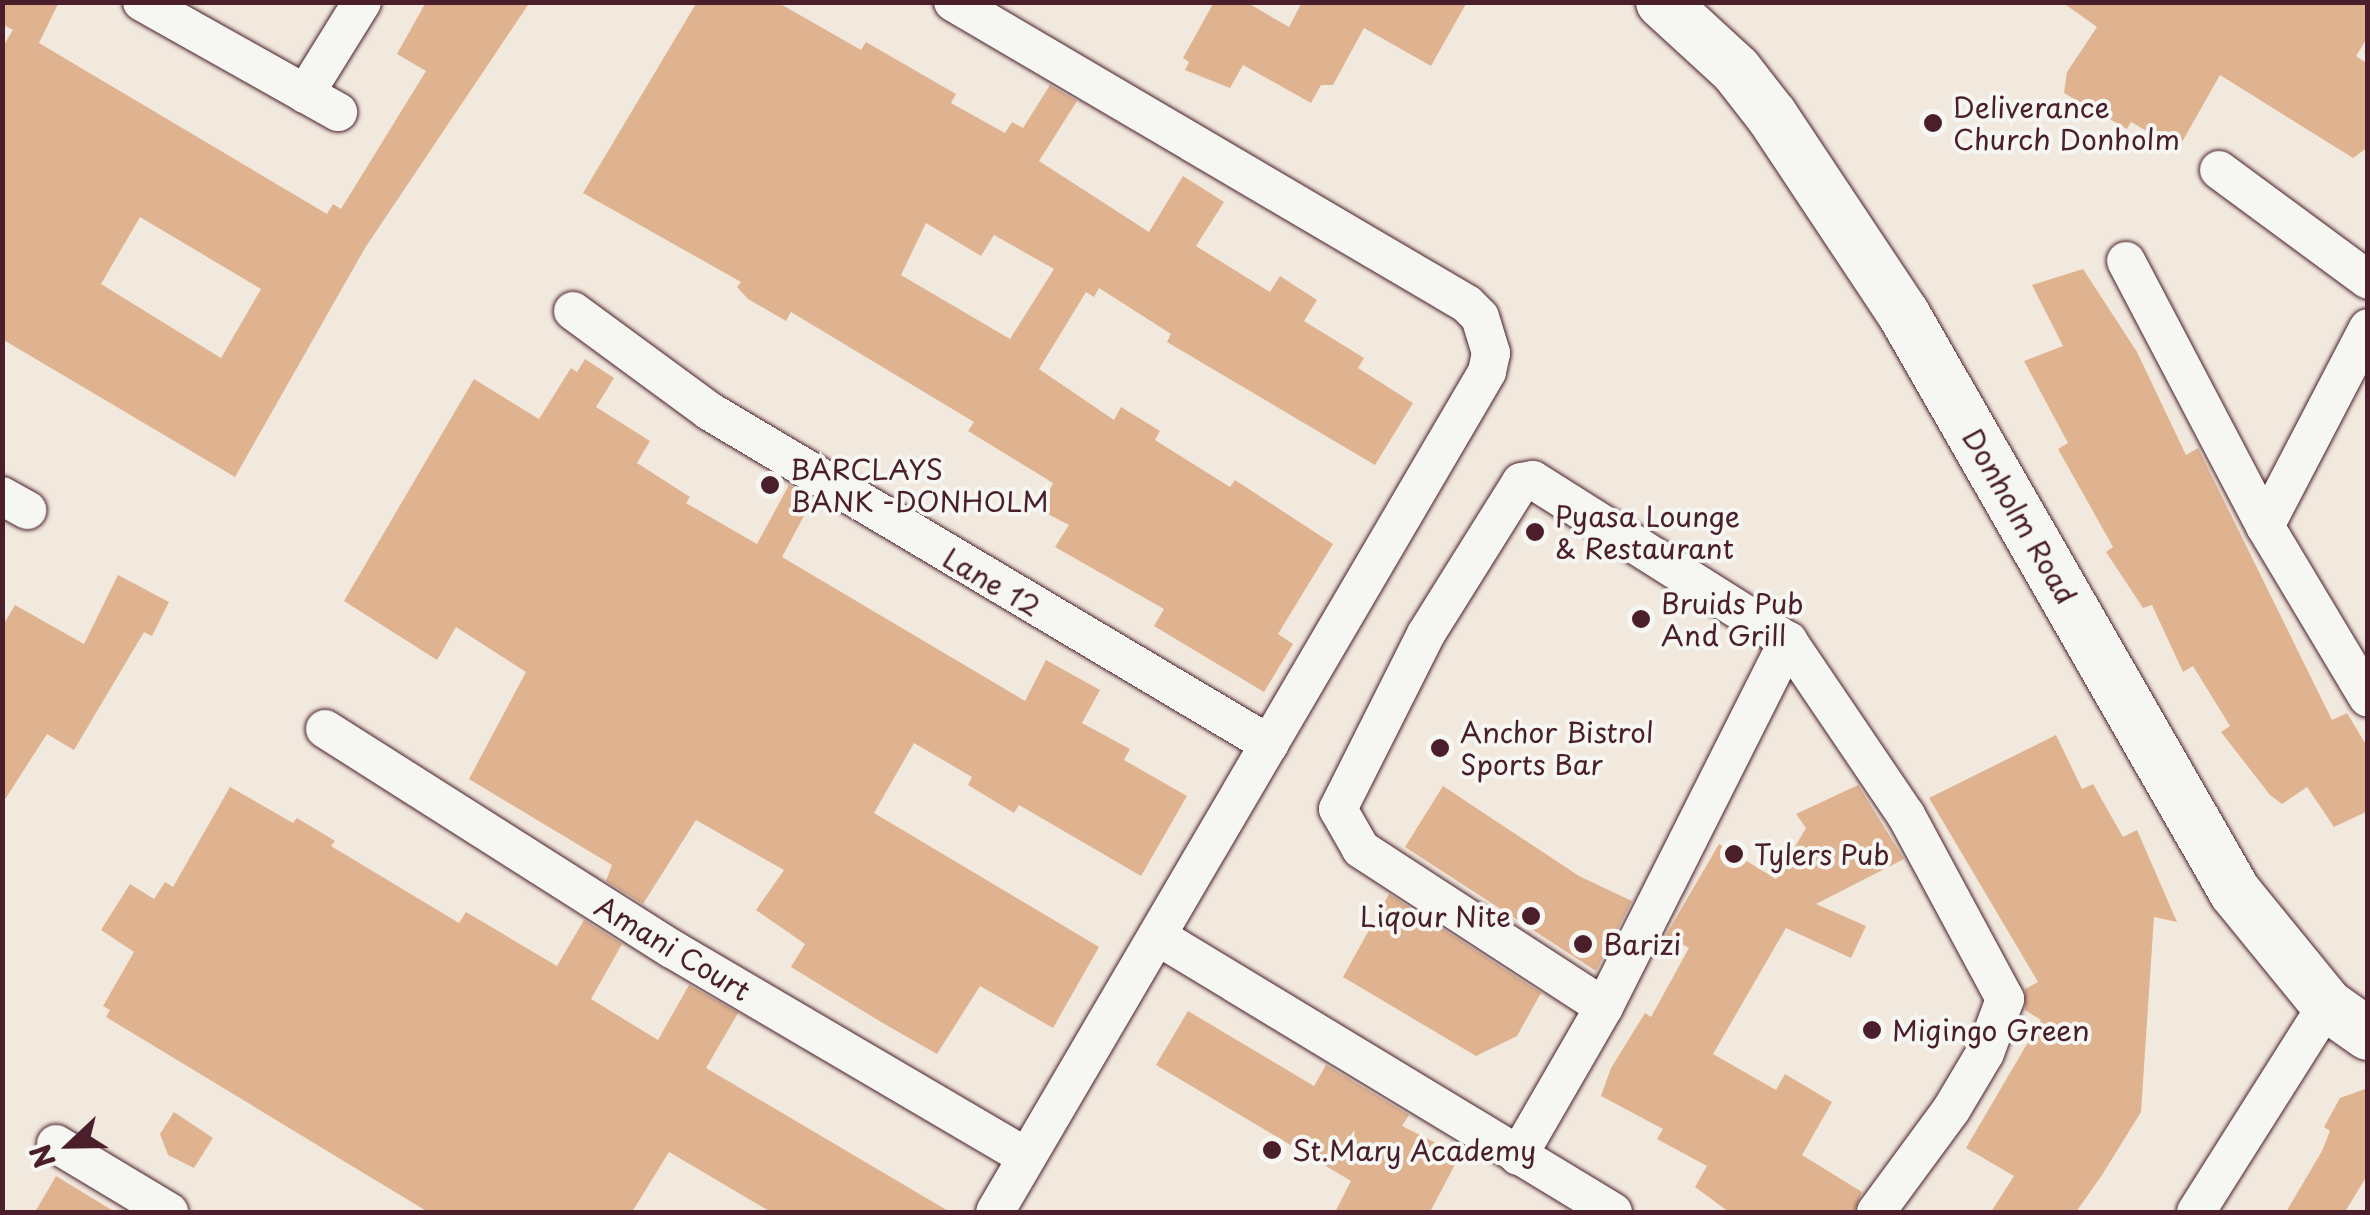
<!DOCTYPE html>
<style>
body{margin:0}
#map{position:relative;width:2370px;height:1215px;overflow:hidden;background:#f2e9de;font-family:"Playpen Sans",sans-serif}
div>[style]{position:absolute}
.building>*{inset:0;background:#e0b390}
.roads{filter:drop-shadow(0 0 2px #4a1f2b) drop-shadow(0 0 2px #4a1f2b)}
.minor>*{height:38px;margin:-19px;padding:0 19px;transform-origin:19px;border-radius:19px;background:#f6f6f2}
.secondary>*{height:52px;margin:-26px;padding:0 26px;transform-origin:26px;border-radius:26px;background:#f6f6f2}
.dots>*{width:28px;height:28px;translate:-50% -50%;box-sizing:border-box;border:5px solid #f6f6f2;border-radius:50%}
span{translate:-50% -50%;white-space:nowrap;text-align:center;line-height:1.15;-webkit-text-stroke:8px #f6f6f2;paint-order:stroke}
.poi-label{font-size:28px;color:#4a1f2b}
.left{translate:0 -50%;text-align:left}
.right{translate:-100% -50%;text-align:right}
.street-label{font-size:28px;color:#4a1f2b}
.frame{position:absolute;inset:0;border:5px solid #4a1f2b;pointer-events:none}
.north{position:absolute;left:20px;top:1095px;width:100px;height:100px;-webkit-text-stroke:8px #f6f6f2;paint-order:stroke;rotate:248deg;font-size:28px;font-weight:700;line-height:40px;text-align:center;color:#4a1f2b}
.north::after{content:'';display:block;margin:auto;width:35px;height:45px;background:#4a1f2b;clip-path:polygon(50% 0,100% 100%,50% 72%,0 100%)}
</style>
<div id="map">
<div class="building">
<i style="clip-path:polygon(evenodd,2px 2px,59px 2px,39px 43px,327px 214px,333px 204px,341px 209px,426px 71px,397px 54px,426px 2px,530px 2px,365px 248px,235px 477px,2px 339px,2px 48px,13px 30px,2px 24px,2px 2px,140px 217px,261px 289px,221px 358px,101px 284px,140px 217px)"></i>
<i style="clip-path:polygon(evenodd,697px 2px,777px 2px,861px 50px,866px 42px,956px 94px,951px 103px,1005px 133px,1012px 122px,1023px 128px,1050px 85px,1077px 101px,1039px 161px,1149px 232px,1183px 176px,1224px 202px,1196px 246px,1270px 292px,1280px 276px,1317px 300px,1304px 321px,1364px 358px,1358px 368px,1413px 403px,1375px 465px,1167px 342px,1171px 334px,1099px 288px,1094px 297px,1086px 292px,1039px 369px,1114px 420px,1121px 407px,1160px 431px,1155px 440px,1230px 487px,1235px 480px,1333px 544px,1278px 634px,1293px 644px,1264px 692px,1154px 626px,1164px 609px,1055px 547px,1069px 525px,1040px 510px,1053px 483px,968px 431px,974px 422px,791px 312px,786px 321px,748px 299px,737px 287px,741px 282px,583px 193px,697px 2px,926px 223px,981px 256px,994px 235px,1054px 269px,1010px 339px,901px 275px,926px 223px)"></i>
<i style="clip-path:polygon(1214px 2px,1246px 2px,1289px 27px,1302px 2px,1467px 2px,1431px 66px,1364px 28px,1333px 85px,1321px 85px,1311px 103px,1243px 65px,1230px 88px,1185px 70px,1189px 62px,1183px 58px)"></i>
<i style="clip-path:polygon(2062px 2px,2368px 2px,2368px 37px,2356px 56px,2368px 64px,2368px 147px,2353px 158px,2220px 75px,2178px 149px,2131px 122px,2127px 129px,2064px 93px,2067px 72px,2097px 27px)"></i>
<i style="clip-path:polygon(2083px 269px,2137px 352px,2186px 455px,2198px 448px,2332px 720px,2347px 713px,2368px 748px,2368px 811px,2334px 827px,2307px 787px,2282px 804px,2270px 795px,2221px 732px,2230px 726px,2193px 666px,2183px 672px,2152px 605px,2143px 608px,2106px 552px,2113px 547px,2058px 449px,2068px 443px,2024px 361px,2063px 346px,2032px 285px)"></i>
<i style="clip-path:polygon(585px 359px,614px 378px,596px 407px,650px 441px,637px 463px,690px 497px,686px 503px,757px 544px,789px 485px,813px 499px,782px 557px,1025px 701px,1046px 660px,1100px 690px,1082px 723px,1130px 749px,1124px 760px,1187px 796px,1141px 876px,1019px 805px,1014px 813px,968px 785px,972px 777px,914px 743px,874px 813px,1099px 947px,1053px 1028px,980px 986px,937px 1054px,881px 1022px,791px 967px,805px 944px,756px 910px,784px 870px,696px 820px,643px 904px,606px 881px,612px 865px,469px 779px,526px 672px,456px 627px,437px 660px,344px 601px,474px 379px,539px 419px,571px 368px,577px 372px)"></i>
<i style="clip-path:polygon(118px 575px,169px 602px,152px 636px,144px 632px,74px 750px,47px 734px,2px 804px,2px 627px,15px 605px,84px 644px)"></i>
<i style="clip-path:polygon(2056px 735px,2082px 789px,2093px 784px,2123px 837px,2137px 830px,2177px 922px,2154px 917px,2141px 1112px,2102px 1175px,2076px 1212px,1991px 1212px,2014px 1176px,1966px 1148px,2041px 1020px,2025px 1010px,2025px 989px,2038px 982px,1929px 798px)"></i>
<i style="clip-path:polygon(1858px 785px,1904px 859px,1816px 904px,1866px 926px,1851px 958px,1786px 928px,1713px 1054px,1776px 1090px,1785px 1074px,1832px 1102px,1802px 1155px,1862px 1192px,1854px 1212px,1729px 1212px,1695px 1187px,1707px 1166px,1657px 1139px,1663px 1129px,1601px 1096px,1611px 1068px,1645px 1013px,1651px 1017px,1689px 948px,1666px 935px,1719px 844px,1776px 879px,1806px 828px,1796px 814px)"></i>
<i style="clip-path:polygon(1443px 786px,1579px 876px,1632px 901px,1596px 971px,1405px 847px)"></i>
<i style="clip-path:polygon(230px 787px,293px 823px,297px 818px,335px 841px,331px 846px,459px 923px,466px 912px,557px 966px,584px 920px,622px 944px,591px 999px,658px 1040px,689px 985px,738px 1013px,706px 1068px,950px 1212px,771px 1212px,669px 1152px,632px 1212px,428px 1212px,106px 1017px,110px 1010px,103px 1006px,134px 952px,101px 930px,130px 884px,154px 899px,165px 882px,173px 887px)"></i>
<i style="clip-path:polygon(1389px 894px,1541px 993px,1517px 1036px,1476px 1056px,1343px 977px)"></i>
<i style="clip-path:polygon(1188px 1011px,1314px 1086px,1326px 1065px,1409px 1115px,1402px 1126px,1460px 1155px,1430px 1212px,1335px 1212px,1351px 1181px,1156px 1065px)"></i>
<i style="clip-path:polygon(2368px 1088px,2368px 1174px,2345px 1212px,2286px 1212px,2322px 1151px,2330px 1131px,2324px 1127px,2340px 1098px)"></i>
<i style="clip-path:polygon(174px 1112px,213px 1138px,194px 1168px,168px 1155px,160px 1134px)"></i>
<i style="clip-path:polygon(56px 1176px,115px 1212px,35px 1212px)"></i>
</div>
<div class="roads">
<div class="minor">
<i style="left:142px;top:2px;width:225px;rotate:29.3deg"></i>
<i style="left:953px;top:2px;width:596px;rotate:30.44deg"></i>
<i style="left:1467px;top:304px;width:18px;rotate:45deg"></i>
<i style="left:1480px;top:317px;width:38px;rotate:73deg"></i>
<i style="left:1491px;top:353px;width:19px;rotate:102deg"></i>
<i style="left:1487px;top:372px;width:973px;rotate:120.36deg"></i>
<i style="left:305px;top:94px;width:108px;rotate:-58.2deg"></i>
<i style="left:2219px;top:170px;width:185px;rotate:36.4deg"></i>
<i style="left:2126px;top:261px;width:299px;rotate:62.3deg"></i>
<i style="left:2265px;top:526px;width:200px;rotate:59.1deg"></i>
<i style="left:573px;top:311px;width:169px;rotate:36.3deg"></i>
<i style="left:709px;top:411px;width:652px;rotate:30.74deg"></i>
<i style="left:2px;top:496px;width:29px;rotate:29deg"></i>
<i style="left:2265px;top:526px;width:223px;rotate:-62.5deg"></i>
<i style="left:325px;top:729px;width:411px;rotate:32.4deg"></i>
<i style="left:672px;top:949px;width:411px;rotate:30.4deg"></i>
<i style="left:1157px;top:936px;width:533px;rotate:31.18deg"></i>
<i style="left:1604px;top:1007px;width:290px;rotate:-147deg"></i>
<i style="left:1361px;top:849px;width:46px;rotate:-119.9deg"></i>
<i style="left:1338px;top:809px;width:196px;rotate:-63.3deg"></i>
<i style="left:1426px;top:634px;width:179px;rotate:-58deg"></i>
<i style="left:1521px;top:482px;width:12px;rotate:-9deg"></i>
<i style="left:1533px;top:480px;width:302px;rotate:32.3deg"></i>
<i style="left:1788px;top:641px;width:210px;rotate:55.9deg"></i>
<i style="left:1906px;top:815px;width:209px;rotate:61.7deg"></i>
<i style="left:2005px;top:999px;width:58px;rotate:110.3deg"></i>
<i style="left:1985px;top:1053px;width:66px;rotate:120.8deg"></i>
<i style="left:1951px;top:1110px;width:127px;rotate:126.3deg"></i>
<i style="left:56px;top:1144px;width:132px;rotate:31deg"></i>
<i style="left:1518px;top:1156px;width:172px;rotate:-60deg"></i>
<i style="left:1604px;top:1007px;width:410px;rotate:-63.3deg"></i>
<i style="left:2196px;top:1212px;width:245px;rotate:-57.7deg"></i>
</div>
<div class="secondary">
<i style="left:1662px;top:2px;width:100px;rotate:42.6deg"></i>
<i style="left:1736px;top:70px;width:58px;rotate:52deg"></i>
<i style="left:1772px;top:116px;width:237px;rotate:56.4deg"></i>
<i style="left:1903px;top:313px;width:667px;rotate:60.17deg"></i>
<i style="left:2235px;top:892px;width:146px;rotate:50.8deg"></i>
<i style="left:2327px;top:1005px;width:50px;rotate:35.3deg"></i>
</div>
</div>
<div class="dots">
<i style="left:1933px;top:123px;background:#4a1f2b"></i>
<i style="left:770px;top:485px;background:#4a1f2b"></i>
<i style="left:1535px;top:532px;background:#4a1f2b"></i>
<i style="left:1641px;top:619px;background:#4a1f2b"></i>
<i style="left:1440px;top:748px;background:#4a1f2b"></i>
<i style="left:1734px;top:854px;background:#4a1f2b"></i>
<i style="left:1531px;top:916px;background:#4a1f2b"></i>
<i style="left:1583px;top:944px;background:#4a1f2b"></i>
<i style="left:1872px;top:1030px;background:#4a1f2b"></i>
<i style="left:1272px;top:1150px;background:#4a1f2b"></i>
</div>
<div class="poi-label">
<span class="left" style="left:1953px;top:123px">Deliverance<br>Church Donholm</span>
<span class="left" style="left:790px;top:485px">BARCLAYS<br>BANK -DONHOLM</span>
<span class="left" style="left:1555px;top:532px">Pyasa Lounge<br>&amp; Restaurant</span>
<span class="left" style="left:1661px;top:619px">Bruids Pub<br>And Grill</span>
<span class="left" style="left:1460px;top:748px">Anchor Bistrol<br>Sports Bar</span>
<span class="left" style="left:1754px;top:854px">Tylers Pub</span>
<span class="right" style="left:1511px;top:916px">Liqour Nite</span>
<span class="left" style="left:1603px;top:944px">Barizi</span>
<span class="left" style="left:1892px;top:1030px">Migingo Green</span>
<span class="left" style="left:1292px;top:1150px">St.Mary Academy</span>
</div>
<div class="street-label">
<span style="left:2020px;top:516px;rotate:60deg">Donholm Road</span>
<span style="left:992px;top:582px;rotate:30deg">Lane 12</span>
<span style="left:673px;top:948px;rotate:31deg">Amani Court</span>
</div>
<div class="frame"></div>
<div class="north">N</div>
</div>
